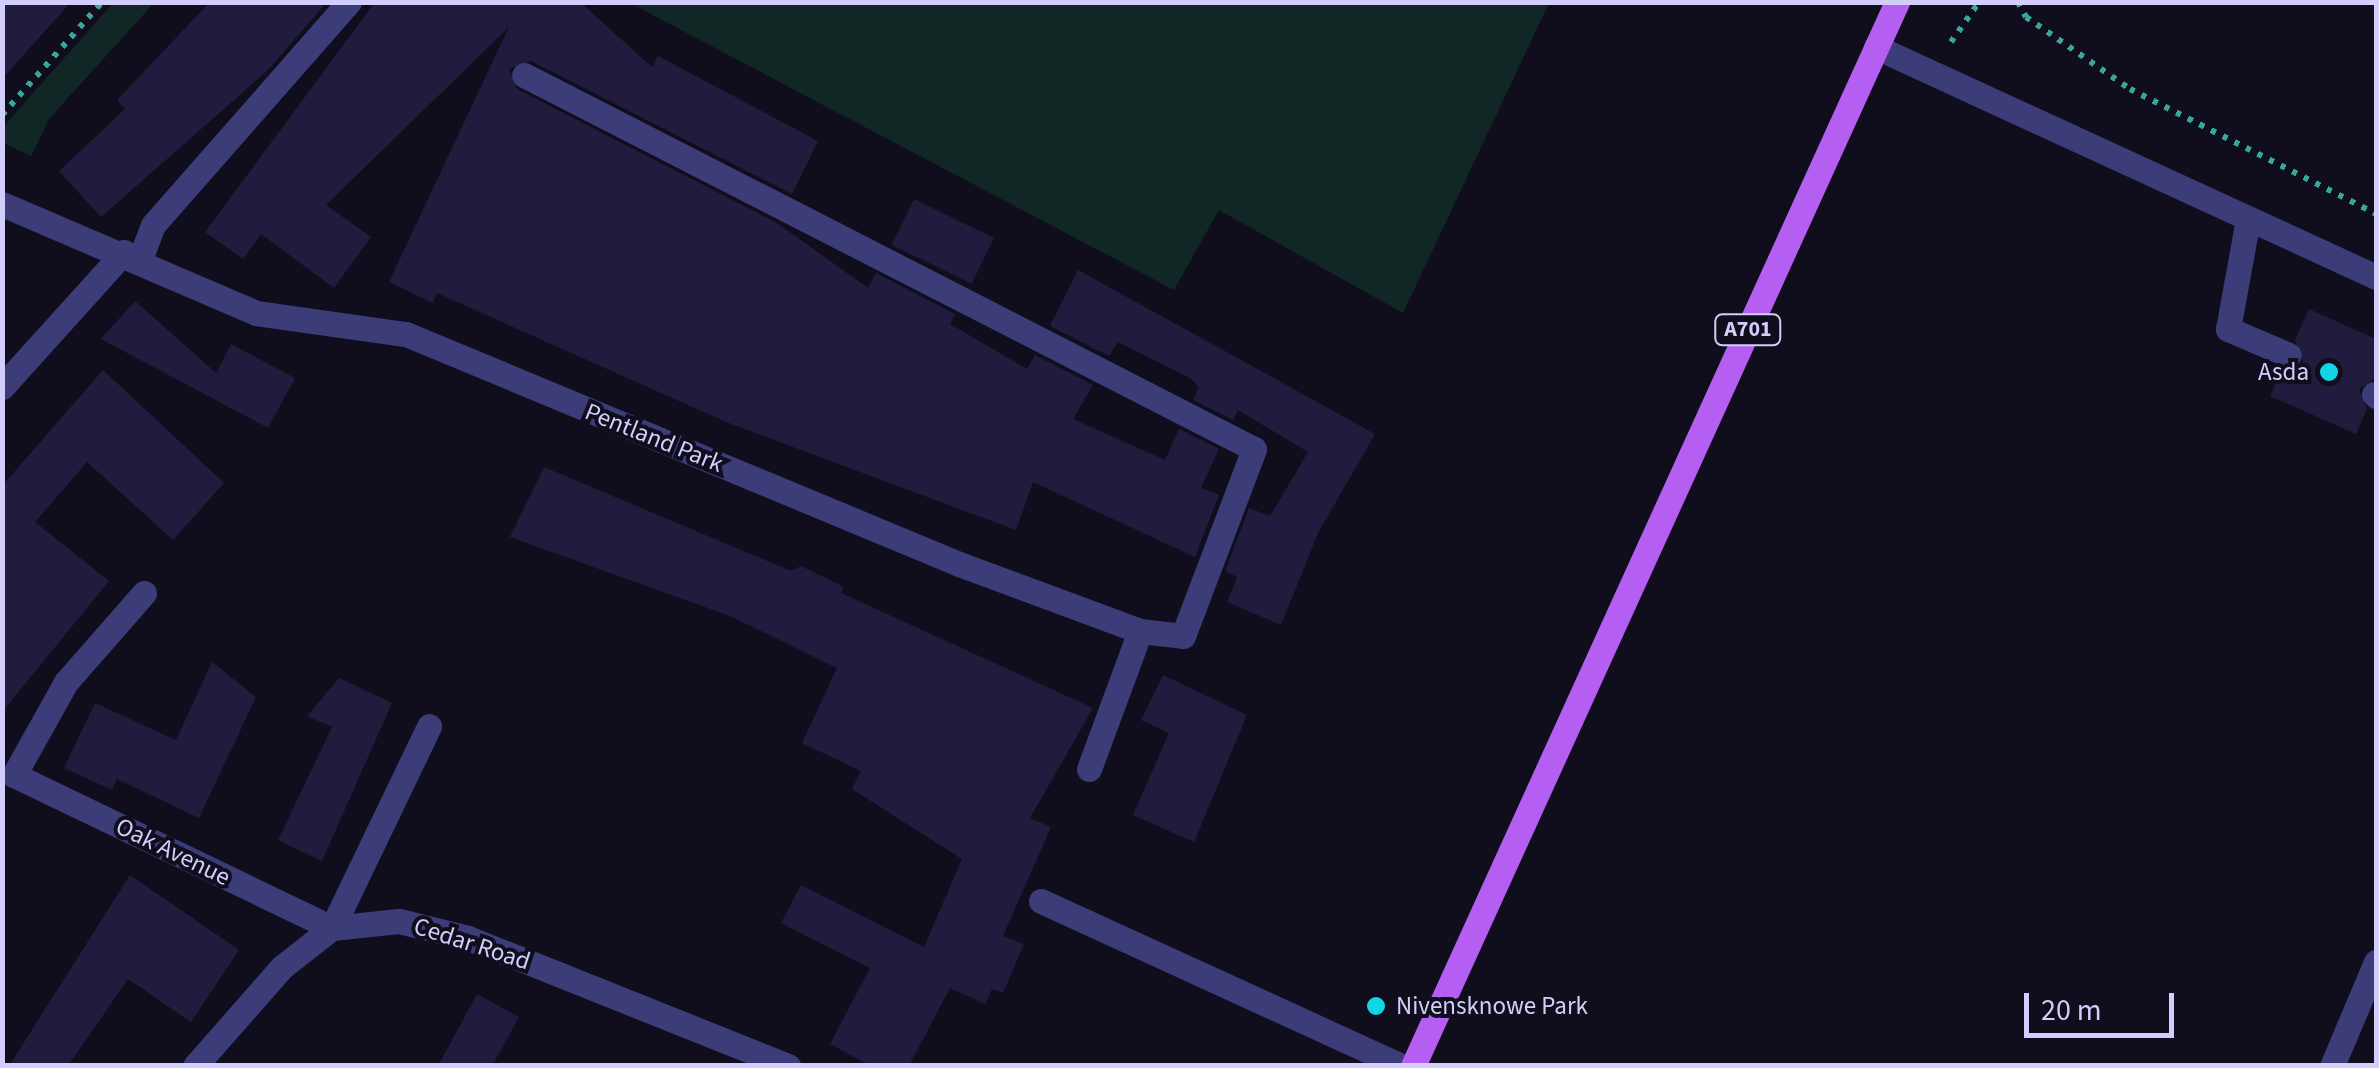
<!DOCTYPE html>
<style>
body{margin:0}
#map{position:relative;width:2379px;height:1068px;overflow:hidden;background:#100e1d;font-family:"Source Sans 3",sans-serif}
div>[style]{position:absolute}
.green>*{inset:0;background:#112725}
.building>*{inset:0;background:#211b3d;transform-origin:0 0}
.path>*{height:6px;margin-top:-3px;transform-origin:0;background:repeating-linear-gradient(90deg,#37a69b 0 5px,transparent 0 13px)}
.lane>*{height:25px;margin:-12.5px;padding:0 12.5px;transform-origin:12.5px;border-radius:12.5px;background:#3c3c79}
.primary>*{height:25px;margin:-12.5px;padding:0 12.5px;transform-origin:12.5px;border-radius:12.5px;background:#b55ef2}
.dots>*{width:28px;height:28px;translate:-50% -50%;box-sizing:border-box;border:5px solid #100e1d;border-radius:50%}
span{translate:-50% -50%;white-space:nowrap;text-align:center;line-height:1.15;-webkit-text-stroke:8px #100e1d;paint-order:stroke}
.shield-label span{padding:2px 8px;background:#100e1d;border:2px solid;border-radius:8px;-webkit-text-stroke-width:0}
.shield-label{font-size:22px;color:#d1cefb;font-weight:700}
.poi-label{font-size:25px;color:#d1cefb}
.right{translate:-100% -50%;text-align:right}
.left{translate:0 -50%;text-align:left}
.street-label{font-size:25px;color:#d1cefb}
.frame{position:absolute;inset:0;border:5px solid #d1cefb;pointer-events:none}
.scale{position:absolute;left:2024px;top:993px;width:150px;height:45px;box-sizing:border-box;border:5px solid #d1cefb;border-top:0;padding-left:12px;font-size:30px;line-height:35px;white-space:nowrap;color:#d1cefb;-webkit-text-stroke:8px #100e1d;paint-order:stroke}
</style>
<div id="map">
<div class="green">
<i style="clip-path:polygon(113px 3px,154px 3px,49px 119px,31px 156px,3px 143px,3px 127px)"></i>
<i style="clip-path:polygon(630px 3px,1549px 3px,1403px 313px,1219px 210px,1174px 290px)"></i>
</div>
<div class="building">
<i style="clip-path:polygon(2px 2px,71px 2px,2px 79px)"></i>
<i style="clip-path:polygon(210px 2px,327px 2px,267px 71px,101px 217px,59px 171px,125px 109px,117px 100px)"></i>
<i style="clip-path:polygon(375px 2px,580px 2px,652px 67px,658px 56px,818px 141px,792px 194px,531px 61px,509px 69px,517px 89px,777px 223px,868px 288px,876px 273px,955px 314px,950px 324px,1027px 369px,1035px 355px,1093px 385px,1073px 419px,1165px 460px,1179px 429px,1219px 449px,1201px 488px,1219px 495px,1195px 557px,1033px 482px,1016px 530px,726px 422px,437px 293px,433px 303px,389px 282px,509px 27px,326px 205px,371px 237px,334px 288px,261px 234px,243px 259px,205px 232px)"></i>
<i style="left:914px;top:199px;width:89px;height:51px;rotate:26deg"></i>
<i style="clip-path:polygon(1078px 270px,1375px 434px,1318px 533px,1281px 625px,1227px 602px,1237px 577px,1225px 571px,1249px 508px,1270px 516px,1308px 452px,1238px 410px,1233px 420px,1193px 400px,1199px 387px,1190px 378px,1118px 342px,1109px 356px,1050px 326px)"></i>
<i style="clip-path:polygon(135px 301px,216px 373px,231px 344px,295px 378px,268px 428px,101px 339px)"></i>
<i style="clip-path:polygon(2309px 309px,2376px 339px,2376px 378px,2359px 389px,2367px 409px,2356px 434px,2270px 396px,2282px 370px,2303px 362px,2295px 340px)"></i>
<i style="clip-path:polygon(103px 370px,224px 483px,173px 540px,87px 462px,35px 522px,109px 581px,2px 712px,2px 486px)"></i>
<i style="clip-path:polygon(544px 467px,791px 571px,801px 566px,844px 587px,841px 593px,1093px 708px,1030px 818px,1051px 827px,1003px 936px,1024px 944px,1003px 993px,992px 989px,985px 1004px,950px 988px,909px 1066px,871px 1066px,830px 1044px,870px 968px,781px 923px,801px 885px,924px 947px,962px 859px,852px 789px,861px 771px,802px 743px,837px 668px,730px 616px,510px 537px)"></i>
<i style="clip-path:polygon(212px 662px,256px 697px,199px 818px,117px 779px,112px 790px,64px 768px,95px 703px,176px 740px)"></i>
<i style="clip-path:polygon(1163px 675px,1247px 715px,1194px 842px,1133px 815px,1169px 733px,1141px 720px)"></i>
<i style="clip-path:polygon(339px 678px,392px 703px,322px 861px,278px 840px,332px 727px,307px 716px)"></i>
<i style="clip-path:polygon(130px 875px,239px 950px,191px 1022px,128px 979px,68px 1066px,9px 1066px)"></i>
<i style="clip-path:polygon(477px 994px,519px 1017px,492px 1066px,438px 1066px)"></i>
</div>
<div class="path">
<i style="left:2018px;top:2px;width:17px;rotate:62deg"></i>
<i style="left:2026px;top:17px;width:126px;rotate:34.7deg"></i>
<i style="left:2130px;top:89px;width:276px;rotate:26.9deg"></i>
<i style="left:1951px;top:42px;width:49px;rotate:-55deg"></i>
<i style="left:2px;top:115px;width:151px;rotate:-48.5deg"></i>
</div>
<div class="lane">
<i style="left:1876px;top:47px;width:550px;rotate:24.7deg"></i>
<i style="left:2px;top:204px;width:276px;rotate:23.2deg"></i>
<i style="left:256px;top:313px;width:151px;rotate:8deg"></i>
<i style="left:406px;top:334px;width:599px;rotate:22.58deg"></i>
<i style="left:959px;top:564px;width:193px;rotate:20.3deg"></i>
<i style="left:1140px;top:631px;width:43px;rotate:6.6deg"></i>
<i style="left:1183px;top:636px;width:200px;rotate:-69.2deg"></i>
<i style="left:1254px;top:449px;width:820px;rotate:-152.87deg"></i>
<i style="left:2248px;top:219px;width:112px;rotate:100.3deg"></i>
<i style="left:2228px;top:329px;width:66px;rotate:23.1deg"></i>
<i style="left:140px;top:259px;width:36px;rotate:-69deg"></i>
<i style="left:153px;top:225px;width:297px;rotate:-48.7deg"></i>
<i style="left:2px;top:387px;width:182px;rotate:-47.9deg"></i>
<i style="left:2374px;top:394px;width:3px;rotate:45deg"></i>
<i style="left:144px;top:593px;width:118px;rotate:131.2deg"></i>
<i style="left:66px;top:682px;width:107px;rotate:119.2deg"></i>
<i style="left:14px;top:775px;width:353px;rotate:25.7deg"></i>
<i style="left:332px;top:928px;width:224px;rotate:-64.3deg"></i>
<i style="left:1089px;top:769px;width:147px;rotate:-69.7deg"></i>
<i style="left:1041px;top:901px;width:396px;rotate:24.6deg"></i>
<i style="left:195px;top:1066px;width:132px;rotate:-48.7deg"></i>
<i style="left:282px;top:967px;width:63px;rotate:-38deg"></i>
<i style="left:332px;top:928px;width:67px;rotate:-6deg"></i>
<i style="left:399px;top:921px;width:71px;rotate:13.8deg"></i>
<i style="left:468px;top:938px;width:345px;rotate:21.8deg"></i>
<i style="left:2332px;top:1066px;width:113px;rotate:-67.1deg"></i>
</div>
<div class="primary">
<i style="left:1413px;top:1066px;width:1169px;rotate:-65.54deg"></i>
</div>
<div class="dots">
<i style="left:2329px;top:372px;background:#12d5e3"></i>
<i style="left:1376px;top:1006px;background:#12d5e3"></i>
</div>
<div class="shield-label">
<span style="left:1748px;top:330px">A701</span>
</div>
<div class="poi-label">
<span class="right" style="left:2309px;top:372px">Asda</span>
<span class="left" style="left:1396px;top:1006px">Nivensknowe Park</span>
</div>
<div class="street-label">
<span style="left:654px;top:438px;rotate:22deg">Pentland Park</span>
<span style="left:173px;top:852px;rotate:26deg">Oak Avenue</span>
<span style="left:472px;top:944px;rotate:18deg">Cedar Road</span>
</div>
<div class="frame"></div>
<div class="scale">20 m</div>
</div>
